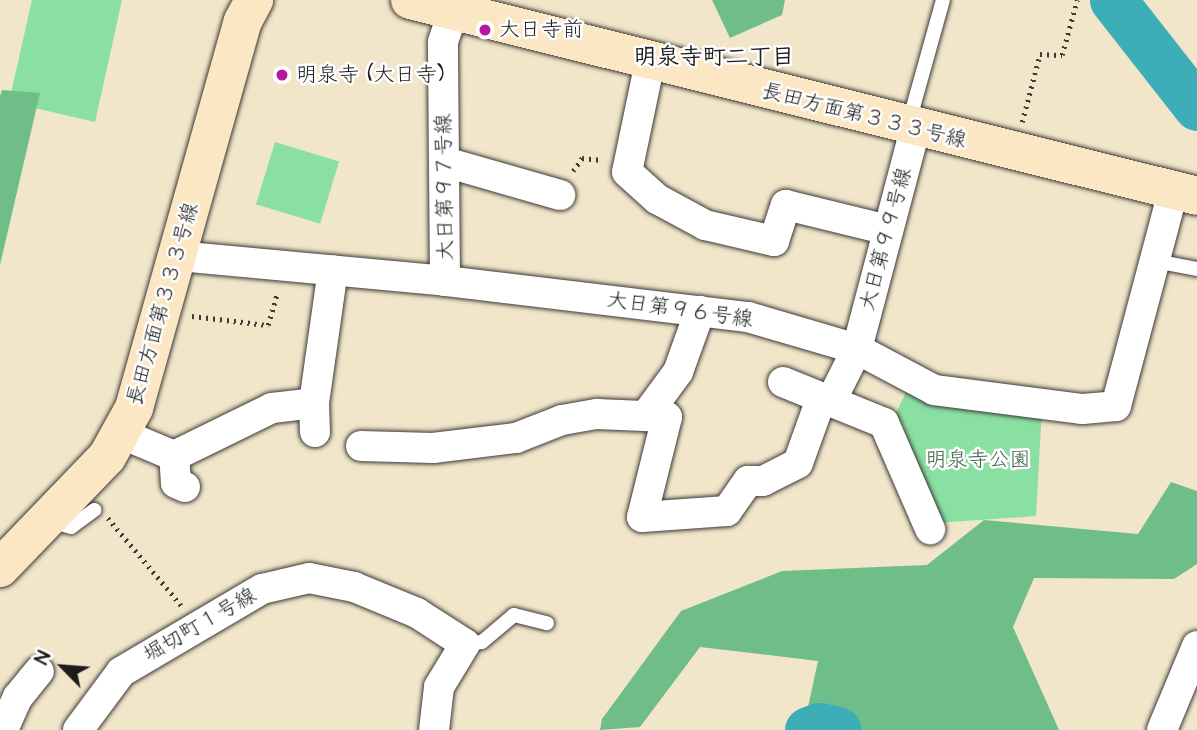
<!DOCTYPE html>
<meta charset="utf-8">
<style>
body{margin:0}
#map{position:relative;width:1197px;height:730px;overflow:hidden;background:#f1e5ca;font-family:"Architects Daughter","Klee One",sans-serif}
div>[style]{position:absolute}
.green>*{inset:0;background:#8ae0a3;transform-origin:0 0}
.forest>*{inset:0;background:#6fbe89}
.river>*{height:47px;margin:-23.5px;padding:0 23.5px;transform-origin:23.5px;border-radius:23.5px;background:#3dadb7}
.path>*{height:4.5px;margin-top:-2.25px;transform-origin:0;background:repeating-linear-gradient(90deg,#3c3a36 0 2px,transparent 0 7px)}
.roads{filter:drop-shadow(0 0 2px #3c3a36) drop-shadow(0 0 2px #3c3a36)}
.lane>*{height:14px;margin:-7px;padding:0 7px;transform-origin:7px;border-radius:7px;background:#fff}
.street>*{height:30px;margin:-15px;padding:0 15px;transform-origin:15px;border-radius:15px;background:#fff}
.secondary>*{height:38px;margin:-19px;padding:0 19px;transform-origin:19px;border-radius:19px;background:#fbe7c3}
.dots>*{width:19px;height:19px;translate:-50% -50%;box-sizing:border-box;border:4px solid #fff;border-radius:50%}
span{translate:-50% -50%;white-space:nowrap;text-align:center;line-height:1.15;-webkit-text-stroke:5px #fff;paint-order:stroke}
.poi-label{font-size:21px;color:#1c1c1c}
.left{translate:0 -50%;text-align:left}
.street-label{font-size:21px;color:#1c1c1c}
.park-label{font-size:21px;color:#42614b}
.neighbourhood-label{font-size:23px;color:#1c1c1c;font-weight:700}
.north{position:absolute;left:28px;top:632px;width:70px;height:70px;-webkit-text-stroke:5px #fff;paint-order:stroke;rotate:295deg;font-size:19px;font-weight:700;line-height:28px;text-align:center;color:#1c1c1c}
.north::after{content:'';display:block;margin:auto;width:24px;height:32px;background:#1c1c1c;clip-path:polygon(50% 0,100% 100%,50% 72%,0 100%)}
</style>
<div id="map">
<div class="green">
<i style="clip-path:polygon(32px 0,122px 0,95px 122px,9px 102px)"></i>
<i style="left:275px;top:142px;width:67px;height:65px;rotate:17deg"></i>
<i style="clip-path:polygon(909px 386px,1042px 408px,1036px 516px,936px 523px,903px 425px,895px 415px)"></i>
</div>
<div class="forest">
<i style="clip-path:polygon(712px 0,785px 0,782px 15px,730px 38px)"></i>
<i style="clip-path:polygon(2px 90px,40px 93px,0 265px,0 96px)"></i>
<i style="clip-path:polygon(1171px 482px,1197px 491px,1197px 564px,1174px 579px,1034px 578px,1013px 627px,1059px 730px,803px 730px,818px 661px,700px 647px,640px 727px,600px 730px,602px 719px,681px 611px,782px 571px,927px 565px,984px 520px,1138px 534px)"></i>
</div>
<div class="river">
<i style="left:1113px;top:0;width:136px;rotate:51.9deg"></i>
<i style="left:808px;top:730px;width:12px;rotate:-20deg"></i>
<i style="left:819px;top:726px;width:19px;rotate:12deg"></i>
</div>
<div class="path">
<i style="left:1022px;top:122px;width:70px;rotate:-75.2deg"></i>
<i style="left:1040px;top:54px;width:22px;rotate:3deg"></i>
<i style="left:1062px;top:55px;width:57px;rotate:-74.7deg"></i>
<i style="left:573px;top:171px;width:16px;rotate:-55deg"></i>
<i style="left:582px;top:158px;width:20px;rotate:6deg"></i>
<i style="left:192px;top:316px;width:77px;rotate:6.8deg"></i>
<i style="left:268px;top:325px;width:33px;rotate:-74deg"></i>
<i style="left:108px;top:518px;width:114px;rotate:50deg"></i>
</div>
<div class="roads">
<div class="lane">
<i style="left:914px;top:124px;width:13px;rotate:-99deg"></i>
<i style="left:912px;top:111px;width:115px;rotate:-74.4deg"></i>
<i style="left:1155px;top:261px;width:43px;rotate:10.8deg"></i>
<i style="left:50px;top:521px;width:22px;rotate:16deg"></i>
<i style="left:71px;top:527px;width:29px;rotate:-36deg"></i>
<i style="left:465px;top:644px;width:17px;rotate:-7deg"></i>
<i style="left:482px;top:642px;width:42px;rotate:-40.2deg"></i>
<i style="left:514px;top:615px;width:34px;rotate:14deg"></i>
</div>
<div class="street">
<i style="left:650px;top:62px;width:112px;rotate:101.8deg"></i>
<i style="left:627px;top:172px;width:40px;rotate:42deg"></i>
<i style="left:657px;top:199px;width:55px;rotate:28.4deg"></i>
<i style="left:705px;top:225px;width:71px;rotate:13.1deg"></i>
<i style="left:774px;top:241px;width:38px;rotate:-72deg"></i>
<i style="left:786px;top:205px;width:105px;rotate:13.8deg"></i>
<i style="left:445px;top:162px;width:120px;rotate:16deg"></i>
<i style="left:178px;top:256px;width:268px;rotate:5.3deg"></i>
<i style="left:445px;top:281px;width:305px;rotate:6.8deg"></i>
<i style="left:748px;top:317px;width:114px;rotate:16.4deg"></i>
<i style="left:857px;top:349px;width:87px;rotate:28deg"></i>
<i style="left:934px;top:390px;width:150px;rotate:7.3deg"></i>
<i style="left:1083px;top:409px;width:33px;rotate:-5deg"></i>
<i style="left:1116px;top:406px;width:221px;rotate:-75.1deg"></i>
<i style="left:445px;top:281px;width:239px;rotate:-90.5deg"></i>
<i style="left:443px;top:42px;width:33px;rotate:-72deg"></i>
<i style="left:783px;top:382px;width:109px;rotate:22.1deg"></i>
<i style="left:884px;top:423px;width:116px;rotate:66.5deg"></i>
<i style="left:647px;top:414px;width:52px;rotate:-53.6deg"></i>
<i style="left:678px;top:372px;width:65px;rotate:-70.2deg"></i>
<i style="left:315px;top:432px;width:29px;rotate:-92deg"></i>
<i style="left:314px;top:403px;width:134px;rotate:-81.9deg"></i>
<i style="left:122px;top:434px;width:56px;rotate:22.9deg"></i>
<i style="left:361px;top:446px;width:72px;rotate:1.6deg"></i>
<i style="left:433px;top:448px;width:84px;rotate:-6.9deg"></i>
<i style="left:516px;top:438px;width:49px;rotate:-21.4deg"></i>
<i style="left:562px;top:420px;width:36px;rotate:-10deg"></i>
<i style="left:597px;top:414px;width:70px;rotate:2.5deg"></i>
<i style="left:667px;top:417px;width:103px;rotate:104deg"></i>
<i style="left:642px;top:517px;width:85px;rotate:-4deg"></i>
<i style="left:727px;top:511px;width:37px;rotate:-55deg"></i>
<i style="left:748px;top:481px;width:15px"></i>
<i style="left:763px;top:481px;width:39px;rotate:-27deg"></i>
<i style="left:798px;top:463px;width:65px;rotate:-70.2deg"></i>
<i style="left:820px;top:402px;width:12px;rotate:-14deg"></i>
<i style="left:832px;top:399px;width:56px;rotate:-63.4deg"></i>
<i style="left:857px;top:349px;width:228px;rotate:-75.2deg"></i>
<i style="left:185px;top:487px;width:10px;rotate:-156deg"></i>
<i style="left:176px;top:483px;width:27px;rotate:-94deg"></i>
<i style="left:174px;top:456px;width:109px;rotate:-26.1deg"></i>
<i style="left:272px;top:408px;width:42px;rotate:-6.8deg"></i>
<i style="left:3px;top:730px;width:36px;rotate:-66deg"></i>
<i style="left:18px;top:697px;width:33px;rotate:-51deg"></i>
<i style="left:78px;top:730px;width:72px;rotate:-53.4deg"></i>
<i style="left:121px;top:672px;width:164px;rotate:-30.5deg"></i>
<i style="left:262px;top:589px;width:48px;rotate:-13.2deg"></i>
<i style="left:309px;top:578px;width:46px;rotate:11.3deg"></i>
<i style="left:354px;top:587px;width:68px;rotate:22.4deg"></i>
<i style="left:417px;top:613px;width:57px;rotate:32.9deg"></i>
<i style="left:465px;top:644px;width:50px;rotate:121.2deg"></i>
<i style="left:439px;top:687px;width:43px;rotate:96.6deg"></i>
<i style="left:1162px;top:730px;width:91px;rotate:-67.4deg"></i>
</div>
<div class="secondary">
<i style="left:410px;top:0;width:811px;rotate:13.98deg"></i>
<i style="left:0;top:568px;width:154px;rotate:-46.1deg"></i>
<i style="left:107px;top:457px;width:56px;rotate:-61.1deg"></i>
<i style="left:134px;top:408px;width:402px;rotate:-74.3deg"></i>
<i style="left:243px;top:21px;width:24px;rotate:-62deg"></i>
</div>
</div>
<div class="dots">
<i style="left:485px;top:30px;background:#b5179e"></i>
<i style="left:282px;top:75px;background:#b5179e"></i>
</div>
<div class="poi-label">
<span class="left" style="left:499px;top:30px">大日寺前</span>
<span class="left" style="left:296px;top:75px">明泉寺 (大日寺)</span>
</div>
<div class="street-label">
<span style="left:864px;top:116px;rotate:14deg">長田方面第３３３号線</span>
<span style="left:445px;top:187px;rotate:-91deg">大日第９７号線</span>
<span style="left:886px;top:239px;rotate:-75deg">大日第９９号線</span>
<span style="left:163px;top:304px;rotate:-74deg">長田方面第３３３号線</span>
<span style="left:680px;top:310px;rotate:8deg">大日第９６号線</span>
<span style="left:200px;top:625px;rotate:-30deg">堀切町１号線</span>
</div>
<div class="park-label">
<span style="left:978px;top:460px">明泉寺公園</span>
</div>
<div class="neighbourhood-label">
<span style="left:714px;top:57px">明泉寺町二丁目</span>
</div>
<div class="north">N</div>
</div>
